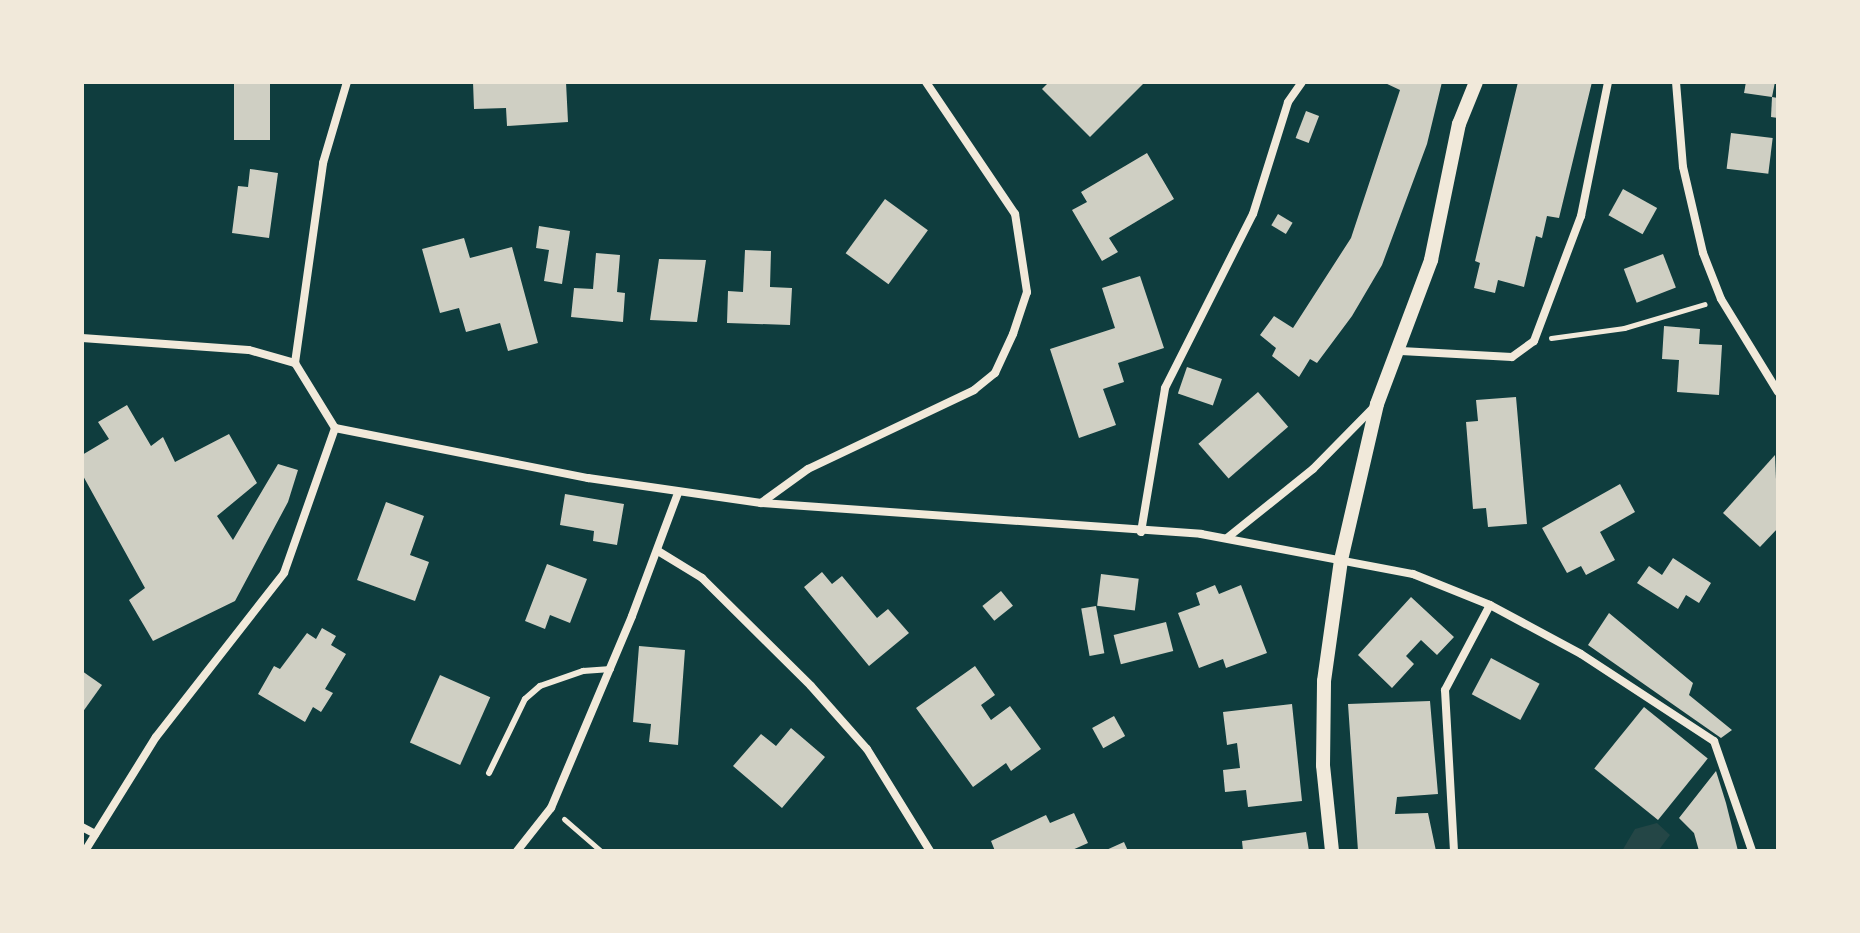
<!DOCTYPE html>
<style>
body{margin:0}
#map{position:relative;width:1860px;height:933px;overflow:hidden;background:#0f3d3e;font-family:Manrope,sans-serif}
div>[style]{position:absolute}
.green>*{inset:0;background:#244646}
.building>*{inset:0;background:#cfcfc3;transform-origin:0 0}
.path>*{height:5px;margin:-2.5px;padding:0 2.5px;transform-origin:2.5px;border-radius:2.5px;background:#f1e9da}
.service>*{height:6px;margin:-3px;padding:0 3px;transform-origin:3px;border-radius:3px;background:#f1e9da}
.minor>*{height:8px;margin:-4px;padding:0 4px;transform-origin:4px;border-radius:4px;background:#f1e9da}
.tertiary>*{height:14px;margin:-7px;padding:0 7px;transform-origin:7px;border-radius:7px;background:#f1e9da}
span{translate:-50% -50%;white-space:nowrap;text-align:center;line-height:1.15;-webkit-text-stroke:7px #f1e9da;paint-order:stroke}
.frame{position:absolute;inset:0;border:84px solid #f1e9da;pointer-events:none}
</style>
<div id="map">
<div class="green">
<i style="clip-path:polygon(1657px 823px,1670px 835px,1658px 851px,1622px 851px,1635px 829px)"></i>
</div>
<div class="building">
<i style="left:234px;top:82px;width:36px;height:58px"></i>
<i style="clip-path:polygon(473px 82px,566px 82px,568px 122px,507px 126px,506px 108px,474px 109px)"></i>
<i style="clip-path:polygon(1049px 82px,1145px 82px,1090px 137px,1042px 89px)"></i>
<i style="clip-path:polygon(1383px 82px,1442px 82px,1427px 144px,1382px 265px,1352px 316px,1317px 363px,1310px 359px,1299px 377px,1272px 356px,1276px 348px,1260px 335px,1274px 316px,1293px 328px,1351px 238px,1400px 90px)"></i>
<i style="clip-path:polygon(1518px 82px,1592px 82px,1559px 218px,1547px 216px,1542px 238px,1536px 236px,1524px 287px,1498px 280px,1495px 293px,1474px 288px,1480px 263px,1475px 261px)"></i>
<i style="clip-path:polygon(1746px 82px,1775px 82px,1772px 97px,1744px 93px)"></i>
<i style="clip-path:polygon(1772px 97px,1778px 98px,1778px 118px,1771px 117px)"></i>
<i style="left:1306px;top:111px;width:14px;height:29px;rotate:21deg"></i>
<i style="left:1731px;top:133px;width:42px;height:36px;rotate:7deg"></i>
<i style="clip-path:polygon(1147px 153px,1174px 199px,1109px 238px,1118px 252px,1102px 261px,1072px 210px,1087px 202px,1081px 192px)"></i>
<i style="clip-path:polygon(250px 169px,278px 173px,269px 238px,232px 233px,238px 186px,248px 187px)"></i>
<i style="left:1623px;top:189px;width:39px;height:30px;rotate:29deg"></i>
<i style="left:885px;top:199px;width:53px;height:67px;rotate:36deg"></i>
<i style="left:1278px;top:214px;width:17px;height:13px;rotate:31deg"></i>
<i style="clip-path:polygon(539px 226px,570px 231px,562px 284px,544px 281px,549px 250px,536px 248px)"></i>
<i style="clip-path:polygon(464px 238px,470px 258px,512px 247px,538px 343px,508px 351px,500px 323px,466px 332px,459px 308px,440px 313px,422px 249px)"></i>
<i style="clip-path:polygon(745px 250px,771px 251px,770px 287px,792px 288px,790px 325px,727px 323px,728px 291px,743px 292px)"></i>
<i style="clip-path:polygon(596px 253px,620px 255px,617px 292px,625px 293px,623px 322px,571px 317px,574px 288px,593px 289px)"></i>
<i style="left:1663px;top:254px;width:36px;height:42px;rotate:69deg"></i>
<i style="clip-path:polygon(659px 259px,706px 260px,697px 322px,650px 320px)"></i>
<i style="clip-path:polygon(1140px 276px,1164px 348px,1118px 363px,1124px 382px,1103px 389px,1116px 425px,1079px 438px,1050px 349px,1115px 328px,1102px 288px)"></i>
<i style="clip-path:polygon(1664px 326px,1700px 329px,1699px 344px,1722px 345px,1719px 395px,1677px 392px,1679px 360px,1662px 359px)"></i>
<i style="left:1187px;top:367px;width:37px;height:28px;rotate:19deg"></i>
<i style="left:1258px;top:392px;width:46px;height:79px;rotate:49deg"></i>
<i style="clip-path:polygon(1516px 397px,1527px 524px,1488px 527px,1486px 508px,1473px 509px,1466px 422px,1478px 421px,1476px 400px)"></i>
<i style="clip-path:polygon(127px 405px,151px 446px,163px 437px,175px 462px,229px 434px,257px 483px,217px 516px,233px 540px,278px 464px,298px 470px,288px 502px,235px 601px,153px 641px,129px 600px,145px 588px,82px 474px,82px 455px,109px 439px,98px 422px)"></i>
<i style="clip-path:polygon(1775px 455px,1778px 528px,1760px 547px,1723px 513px)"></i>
<i style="clip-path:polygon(1620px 484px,1635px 512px,1600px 532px,1615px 560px,1586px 575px,1581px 566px,1567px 573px,1542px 528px)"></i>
<i style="clip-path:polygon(565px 494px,624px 504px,617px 545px,593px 541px,594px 531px,560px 525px)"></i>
<i style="clip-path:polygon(386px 502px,424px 516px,410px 555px,429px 562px,415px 601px,357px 580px)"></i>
<i style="clip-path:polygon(1673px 558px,1711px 583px,1699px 603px,1686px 595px,1678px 609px,1637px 583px,1649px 566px,1662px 575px)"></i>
<i style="clip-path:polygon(547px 564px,587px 579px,570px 623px,550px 615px,545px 629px,525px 621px)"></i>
<i style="clip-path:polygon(822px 572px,832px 584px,842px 576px,877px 618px,888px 609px,909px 633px,869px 666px,804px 587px)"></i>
<i style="left:1101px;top:574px;width:38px;height:32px;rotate:7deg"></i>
<i style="clip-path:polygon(1215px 585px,1219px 594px,1241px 585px,1267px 653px,1226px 668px,1223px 659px,1199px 668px,1178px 613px,1200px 605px,1196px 593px)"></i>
<i style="left:1001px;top:591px;width:19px;height:24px;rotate:51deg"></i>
<i style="clip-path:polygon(1411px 597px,1454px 637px,1437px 655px,1421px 640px,1406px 656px,1414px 664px,1392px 688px,1358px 655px)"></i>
<i style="left:1096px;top:606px;width:48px;height:15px;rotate:80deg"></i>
<i style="clip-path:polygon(1609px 613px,1693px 683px,1689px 695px,1732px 730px,1721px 738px,1588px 645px)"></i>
<i style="left:1166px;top:622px;width:30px;height:54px;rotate:76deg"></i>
<i style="clip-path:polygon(322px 628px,336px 636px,331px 645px,346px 654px,325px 689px,333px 693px,321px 712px,313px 707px,305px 722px,258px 694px,274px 666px,280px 669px,307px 633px,316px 639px)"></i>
<i style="clip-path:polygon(639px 646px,685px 650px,678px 745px,649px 742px,651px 724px,633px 722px)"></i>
<i style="left:1491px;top:658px;width:55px;height:41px;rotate:28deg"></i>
<i style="clip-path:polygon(975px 666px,995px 695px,981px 705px,991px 720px,1010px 706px,1041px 749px,1011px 771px,1006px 763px,973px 787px,916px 708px)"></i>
<i style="clip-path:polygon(82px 671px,102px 685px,82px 713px)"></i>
<i style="left:440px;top:675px;width:55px;height:74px;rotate:24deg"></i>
<i style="clip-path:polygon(1430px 701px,1438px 794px,1397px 797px,1395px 814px,1428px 813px,1436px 851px,1358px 851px,1348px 704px)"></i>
<i style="clip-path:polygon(1292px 704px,1302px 801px,1248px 807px,1246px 790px,1225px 792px,1223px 770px,1240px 768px,1237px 743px,1227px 745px,1223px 712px)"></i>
<i style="left:1644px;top:707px;width:82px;height:79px;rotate:39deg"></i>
<i style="left:1114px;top:716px;width:23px;height:25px;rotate:61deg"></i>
<i style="clip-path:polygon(791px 728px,825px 757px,782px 808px,733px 766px,761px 734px,776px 746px)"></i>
<i style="clip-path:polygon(1716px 771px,1726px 803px,1738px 851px,1699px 851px,1694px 833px,1679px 818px)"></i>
<i style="clip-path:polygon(1074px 813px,1088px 843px,1070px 851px,995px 851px,991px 841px,1046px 815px,1050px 823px)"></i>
<i style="clip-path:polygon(1306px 832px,1309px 851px,1243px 851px,1242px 841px)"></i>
<i style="clip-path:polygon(1124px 842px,1128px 851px,1104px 851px)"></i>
</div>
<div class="path">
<i style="left:1551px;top:338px;width:74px;rotate:-7.8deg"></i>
<i style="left:1624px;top:328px;width:84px;rotate:-16.5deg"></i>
<i style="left:564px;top:819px;width:49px;rotate:40.9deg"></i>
</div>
<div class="service">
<i style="left:489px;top:773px;width:82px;rotate:-64.1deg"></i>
<i style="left:525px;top:699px;width:20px;rotate:-41deg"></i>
<i style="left:540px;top:686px;width:46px;rotate:-19.2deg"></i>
<i style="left:583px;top:671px;width:28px;rotate:-4deg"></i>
</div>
<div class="minor">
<i style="left:1676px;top:82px;width:85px;rotate:85.3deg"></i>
<i style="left:1683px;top:167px;width:88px;rotate:76.9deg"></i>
<i style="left:1703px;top:253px;width:49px;rotate:68.6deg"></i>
<i style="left:1721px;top:299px;width:109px;rotate:58.5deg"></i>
<i style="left:82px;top:338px;width:167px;rotate:4.1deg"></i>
<i style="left:249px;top:350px;width:48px;rotate:15.8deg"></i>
<i style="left:295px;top:363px;width:76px;rotate:58.4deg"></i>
<i style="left:335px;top:428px;width:258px;rotate:11.2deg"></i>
<i style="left:588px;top:478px;width:175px;rotate:8.2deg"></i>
<i style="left:761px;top:503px;width:441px;rotate:4deg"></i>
<i style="left:1201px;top:534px;width:216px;rotate:10.7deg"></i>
<i style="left:1413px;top:574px;width:83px;rotate:21.9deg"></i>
<i style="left:1490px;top:605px;width:103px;rotate:28.3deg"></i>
<i style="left:1581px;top:654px;width:159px;rotate:33.2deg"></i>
<i style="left:1714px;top:741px;width:116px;rotate:70.9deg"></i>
<i style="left:1401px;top:351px;width:111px;rotate:3.1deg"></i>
<i style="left:1512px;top:357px;width:27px;rotate:-36deg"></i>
<i style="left:1534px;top:341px;width:134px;rotate:-69.4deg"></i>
<i style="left:1581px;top:216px;width:137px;rotate:-78.6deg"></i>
<i style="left:295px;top:363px;width:202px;rotate:-82deg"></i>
<i style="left:323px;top:163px;width:84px;rotate:-73.5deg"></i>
<i style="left:761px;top:503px;width:58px;rotate:-35.9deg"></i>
<i style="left:808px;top:469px;width:184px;rotate:-25.4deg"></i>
<i style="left:974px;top:390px;width:27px;rotate:-39deg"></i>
<i style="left:995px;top:373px;width:43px;rotate:-65.2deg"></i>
<i style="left:1013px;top:334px;width:44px;rotate:-71.6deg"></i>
<i style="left:1027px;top:292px;width:79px;rotate:-98.7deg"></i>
<i style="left:1015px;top:214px;width:159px;rotate:-124deg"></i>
<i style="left:1141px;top:532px;width:146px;rotate:-80.5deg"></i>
<i style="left:1165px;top:388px;width:195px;rotate:-63.2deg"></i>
<i style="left:1253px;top:214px;width:117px;rotate:-72.6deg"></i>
<i style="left:1288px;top:102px;width:24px;rotate:-55deg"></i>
<i style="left:1227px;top:538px;width:110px;rotate:-38.7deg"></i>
<i style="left:1313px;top:469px;width:87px;rotate:-45.5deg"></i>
<i style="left:658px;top:551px;width:52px;rotate:31.5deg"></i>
<i style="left:702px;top:578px;width:153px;rotate:44.7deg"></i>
<i style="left:811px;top:686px;width:84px;rotate:48.4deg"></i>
<i style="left:867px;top:749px;width:120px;rotate:58.3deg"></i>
<i style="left:82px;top:827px;width:15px;rotate:28deg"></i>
<i style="left:85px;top:851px;width:134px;rotate:-58.1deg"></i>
<i style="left:156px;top:737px;width:208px;rotate:-52deg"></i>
<i style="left:284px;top:573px;width:154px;rotate:-70.6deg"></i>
<i style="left:517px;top:851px;width:55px;rotate:-51.7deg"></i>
<i style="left:551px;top:808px;width:208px;rotate:-67.1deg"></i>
<i style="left:632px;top:616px;width:131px;rotate:-69.5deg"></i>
<i style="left:1454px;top:851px;width:161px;rotate:-93.2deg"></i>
<i style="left:1445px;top:690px;width:96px;rotate:-62.1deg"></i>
</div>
<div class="tertiary">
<i style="left:1332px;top:851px;width:86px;rotate:-96deg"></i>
<i style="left:1323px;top:765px;width:84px;rotate:-89.3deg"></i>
<i style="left:1324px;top:681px;width:122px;rotate:-82deg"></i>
<i style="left:1341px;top:560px;width:160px;rotate:-77deg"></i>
<i style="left:1377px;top:404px;width:154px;rotate:-69.4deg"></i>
<i style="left:1431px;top:260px;width:139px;rotate:-78.4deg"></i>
<i style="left:1459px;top:124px;width:45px;rotate:-68deg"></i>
</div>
<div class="frame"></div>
</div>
